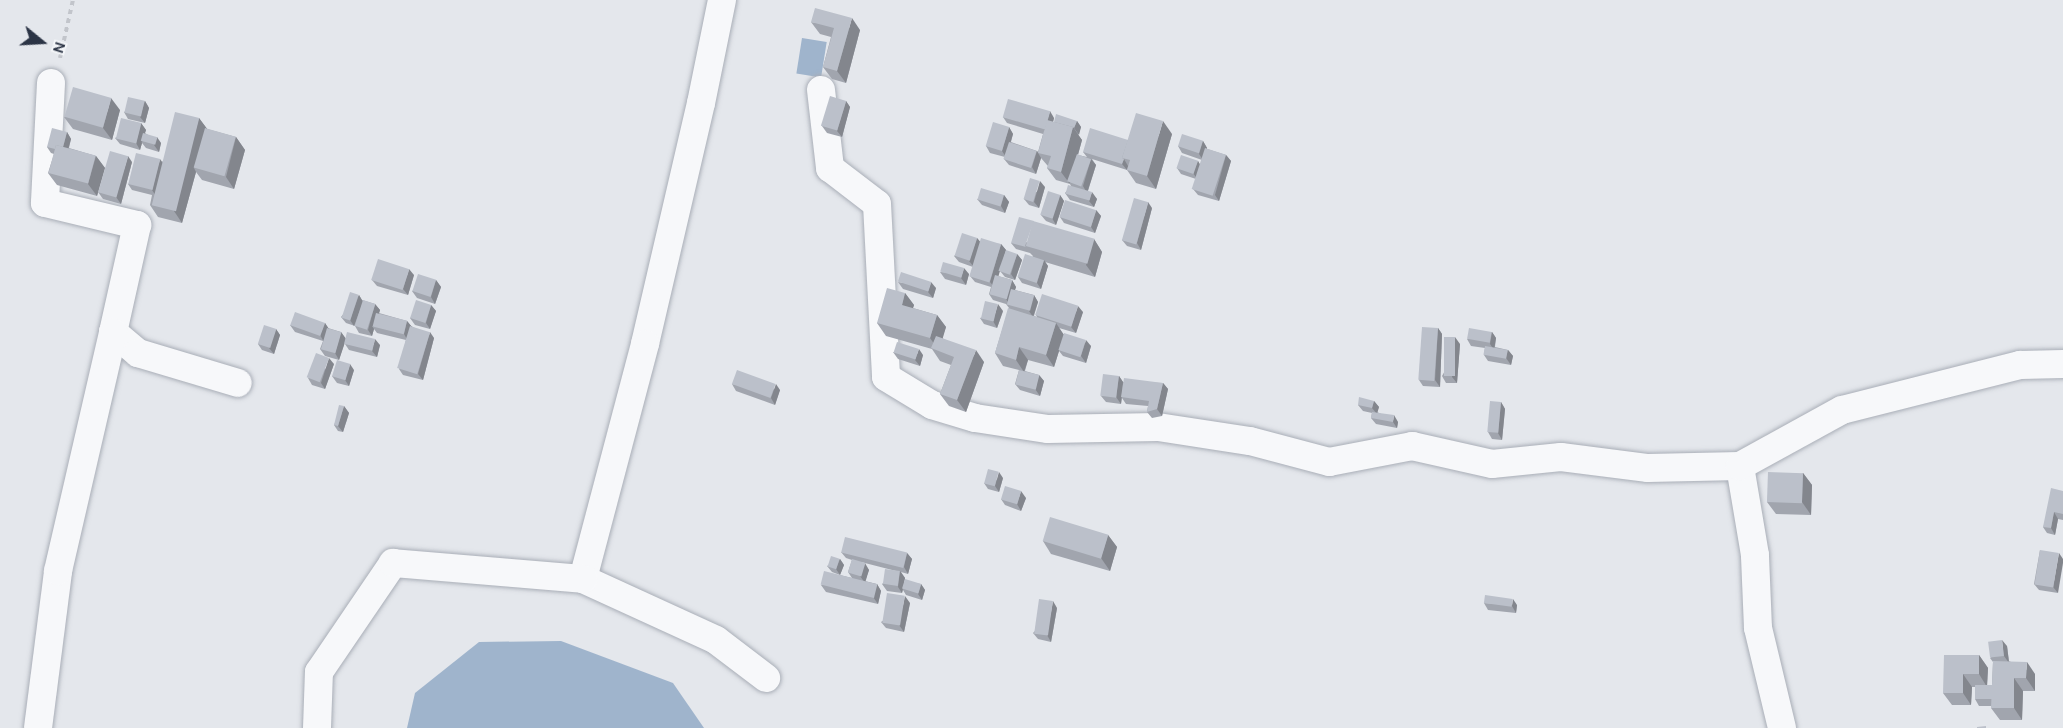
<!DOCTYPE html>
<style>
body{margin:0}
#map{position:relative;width:2063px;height:728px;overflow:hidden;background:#e4e7ec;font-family:Karla,sans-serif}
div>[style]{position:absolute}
.water>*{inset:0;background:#9fb4cc;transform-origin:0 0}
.path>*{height:4px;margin-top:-2px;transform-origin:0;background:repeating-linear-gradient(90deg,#c2c5cb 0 4.5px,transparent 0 9px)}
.roads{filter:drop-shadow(0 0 2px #a9aeb7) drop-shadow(0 0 2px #a9aeb7)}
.minor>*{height:28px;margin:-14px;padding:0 14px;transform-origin:14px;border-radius:14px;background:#f7f8fa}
.wall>*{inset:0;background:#a1a5ae}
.shaded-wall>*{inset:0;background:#83868d}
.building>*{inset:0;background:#bbc0ca;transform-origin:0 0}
span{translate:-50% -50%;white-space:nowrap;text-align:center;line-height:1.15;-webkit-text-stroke:4.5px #f4f6f9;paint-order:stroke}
.north{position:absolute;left:12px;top:12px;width:60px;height:60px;-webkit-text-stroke:4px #f4f6f9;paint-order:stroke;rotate:108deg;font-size:16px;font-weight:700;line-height:24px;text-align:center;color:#2b3445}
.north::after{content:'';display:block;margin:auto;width:21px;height:27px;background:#2b3445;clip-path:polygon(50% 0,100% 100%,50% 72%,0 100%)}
</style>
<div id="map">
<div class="water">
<i style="left:802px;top:38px;width:25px;height:36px;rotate:9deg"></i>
<i style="clip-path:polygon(561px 641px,673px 683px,704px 728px,407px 728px,415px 693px,479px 642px)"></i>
</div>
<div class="path">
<i style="left:60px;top:58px;width:59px;rotate:-77.4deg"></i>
</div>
<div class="roads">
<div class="minor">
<i style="left:722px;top:0;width:105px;rotate:101.5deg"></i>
<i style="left:701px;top:103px;width:247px;rotate:103.1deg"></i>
<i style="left:645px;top:344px;width:243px;rotate:104.8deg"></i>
<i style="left:583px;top:579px;width:146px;rotate:24.6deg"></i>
<i style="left:716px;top:640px;width:63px;rotate:37.2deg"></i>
<i style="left:51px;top:83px;width:120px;rotate:92.9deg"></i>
<i style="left:45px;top:203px;width:95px;rotate:13.4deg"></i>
<i style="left:137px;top:225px;width:110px;rotate:102.6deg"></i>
<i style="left:113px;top:332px;width:33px;rotate:40deg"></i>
<i style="left:138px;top:353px;width:104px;rotate:16.7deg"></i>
<i style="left:821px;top:90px;width:79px;rotate:83.4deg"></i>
<i style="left:830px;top:168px;width:59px;rotate:37.5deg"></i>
<i style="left:877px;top:204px;width:173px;rotate:87deg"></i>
<i style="left:886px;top:377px;width:54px;rotate:31.3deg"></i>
<i style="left:932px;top:405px;width:45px;rotate:16.8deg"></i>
<i style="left:975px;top:418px;width:74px;rotate:8.6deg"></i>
<i style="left:1048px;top:429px;width:110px;rotate:-1deg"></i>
<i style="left:1158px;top:427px;width:93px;rotate:8.7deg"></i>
<i style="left:1250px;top:441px;width:82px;rotate:14.9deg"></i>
<i style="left:1329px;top:462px;width:85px;rotate:-10.9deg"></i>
<i style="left:1412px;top:446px;width:82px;rotate:12.7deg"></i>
<i style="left:1492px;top:464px;width:69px;rotate:-5.8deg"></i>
<i style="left:1561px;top:457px;width:88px;rotate:7.2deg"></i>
<i style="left:1648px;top:468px;width:92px;rotate:-1.2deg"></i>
<i style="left:38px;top:728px;width:158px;rotate:-82.7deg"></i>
<i style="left:58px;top:571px;width:245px;rotate:-77deg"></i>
<i style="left:317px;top:728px;width:56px;rotate:-88deg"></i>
<i style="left:319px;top:672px;width:132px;rotate:-55.8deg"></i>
<i style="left:393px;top:563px;width:191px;rotate:4.8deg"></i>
<i style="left:1782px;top:728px;width:103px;rotate:-103.5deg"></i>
<i style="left:1758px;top:628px;width:73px;rotate:-92.4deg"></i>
<i style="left:1755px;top:555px;width:90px;rotate:-99.6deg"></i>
<i style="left:1740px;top:466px;width:116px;rotate:-28.8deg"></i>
<i style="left:1842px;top:410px;width:184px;rotate:-14.2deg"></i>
<i style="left:2020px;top:365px;width:43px;rotate:-1.3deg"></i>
</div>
</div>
<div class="wall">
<i style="clip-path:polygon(811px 22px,860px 30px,846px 83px,832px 79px,823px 67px,831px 37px,820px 34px)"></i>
<i style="clip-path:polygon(145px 101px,149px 108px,145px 123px,128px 119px,124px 112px)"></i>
<i style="clip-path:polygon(846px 101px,850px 107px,842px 137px,827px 133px,822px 126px)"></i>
<i style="clip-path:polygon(120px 110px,112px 140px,73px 129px,64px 117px)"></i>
<i style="clip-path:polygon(1003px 117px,1054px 118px,1053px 122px,1077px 121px,1081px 127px,1078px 135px,1082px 140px,1078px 155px,1087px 157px,1083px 152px,1128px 140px,1172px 134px,1156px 189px,1136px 183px,1127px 170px,1092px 159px,1096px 165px,1088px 191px,1097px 199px,1094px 207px,1070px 200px,1065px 193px,1071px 186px,1070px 184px,1056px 180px,1047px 168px,1048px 166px,1047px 165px,1041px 158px,1036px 174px,1009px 165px,1004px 159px,1005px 157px,990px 153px,986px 146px,1009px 127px,1013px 134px,1011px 142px,1037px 151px,1038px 152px,1043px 134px,1007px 123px)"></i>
<i style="clip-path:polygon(199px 118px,207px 129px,236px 137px,245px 150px,234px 189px,202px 180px,196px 172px,182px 223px,158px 217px,150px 205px,152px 195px,132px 190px,128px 184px,162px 162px)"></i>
<i style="clip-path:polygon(141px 123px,146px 130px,145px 133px,161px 143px,159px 152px,146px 148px,142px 143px,140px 150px,120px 144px,115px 138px)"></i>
<i style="clip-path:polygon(67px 132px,71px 139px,69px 148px,96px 156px,105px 168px,97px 196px,57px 185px,48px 173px,54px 154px,51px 153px,47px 147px)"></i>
<i style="clip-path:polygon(1203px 141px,1207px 148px,1207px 149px,1226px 155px,1231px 161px,1219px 201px,1198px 195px,1193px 189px,1196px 179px,1181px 174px,1177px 168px,1198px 161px,1200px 165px,1202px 160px,1182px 153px,1178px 146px)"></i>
<i style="clip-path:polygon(132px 162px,121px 204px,103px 199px,98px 192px)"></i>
<i style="clip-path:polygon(1045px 187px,1039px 208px,1029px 205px,1024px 199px)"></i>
<i style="clip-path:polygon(1004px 195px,1009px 202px,1005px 213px,982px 205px,977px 199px)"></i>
<i style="clip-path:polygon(1060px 195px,1064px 201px,1056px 225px,1046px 221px,1041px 215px)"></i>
<i style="clip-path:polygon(1152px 208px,1141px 250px,1127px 246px,1122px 240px)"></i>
<i style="clip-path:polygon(1096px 210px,1101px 216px,1095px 233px,1064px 223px,1060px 217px)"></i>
<i style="clip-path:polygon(977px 238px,980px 242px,1001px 244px,1006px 250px,998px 276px,1012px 280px,1016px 287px,1015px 290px,1034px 295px,1038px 302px,1034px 316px,1037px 317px,1036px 315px,1083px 312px,1076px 333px,1059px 328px,1063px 334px,1091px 346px,1086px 363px,1063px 356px,1059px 351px,1054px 367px,1028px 360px,1025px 371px,1039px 375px,1044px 381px,1040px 396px,1020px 390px,1015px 384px,1019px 370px,1003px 366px,995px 353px,1009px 308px,1006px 304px,993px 300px,989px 294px,991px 287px,975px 282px,970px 276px,973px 267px,959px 262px,954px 256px)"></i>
<i style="clip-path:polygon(1094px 239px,1102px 252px,1095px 277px,1045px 262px,1048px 266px,1041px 289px,1022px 283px,1018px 277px,1033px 256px,1030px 253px,1016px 249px,1011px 243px)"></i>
<i style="clip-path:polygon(1017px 254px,1022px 260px,1015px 280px,1005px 277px,1000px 271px)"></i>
<i style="clip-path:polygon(940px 272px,969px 274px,966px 285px,945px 279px)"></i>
<i style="clip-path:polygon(414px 275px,408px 295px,377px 286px,372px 280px)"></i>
<i style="clip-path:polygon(436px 280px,441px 287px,435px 304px,417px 298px,412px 291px)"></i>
<i style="clip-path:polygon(898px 282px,936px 288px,933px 298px,903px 289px)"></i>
<i style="clip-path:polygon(905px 293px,914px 305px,913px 308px,937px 315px,946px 327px,942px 338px,984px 362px,966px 412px,949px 406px,940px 394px,951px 365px,940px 361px,932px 349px,886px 336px,877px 323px)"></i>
<i style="clip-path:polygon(359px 295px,362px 300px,375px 304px,380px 310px,379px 313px,407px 321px,411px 326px,434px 338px,423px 380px,403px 375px,399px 369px,406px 340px,377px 333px,374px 329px,372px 336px,359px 333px,355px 326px,346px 323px,341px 317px)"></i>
<i style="clip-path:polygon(431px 305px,436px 311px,430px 329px,415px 325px,410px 318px)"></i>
<i style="clip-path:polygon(1003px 311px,997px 328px,984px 324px,980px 318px)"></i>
<i style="clip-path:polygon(325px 323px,328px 328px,341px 332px,346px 339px,339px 360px,325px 356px,320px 349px,323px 341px,295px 332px,290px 325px)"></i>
<i style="clip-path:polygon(1438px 328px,1442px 334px,1440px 387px,1423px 386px,1419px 380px)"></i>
<i style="clip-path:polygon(276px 329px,280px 335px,274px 354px,262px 350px,258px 344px)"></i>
<i style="clip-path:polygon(1492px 332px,1496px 338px,1495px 347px,1508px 350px,1513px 356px,1511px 365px,1488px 361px,1484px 355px,1485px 348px,1471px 346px,1467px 339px)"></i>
<i style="clip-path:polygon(345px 344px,380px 345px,377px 357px,349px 350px)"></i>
<i style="clip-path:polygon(1460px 344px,1457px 383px,1446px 383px,1442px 376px)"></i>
<i style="clip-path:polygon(893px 352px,923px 355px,920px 366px,898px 359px)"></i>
<i style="clip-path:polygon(334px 364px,325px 389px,312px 385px,308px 378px)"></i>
<i style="clip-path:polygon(354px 370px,349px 386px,337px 383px,332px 376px)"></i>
<i style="clip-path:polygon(1119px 376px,1123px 382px,1163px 383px,1168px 389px,1162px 416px,1152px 418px,1147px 412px,1148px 406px,1126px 404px,1122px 398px,1121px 404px,1106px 402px,1101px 396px)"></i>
<i style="clip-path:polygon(732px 384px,780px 390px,775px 405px,736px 391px)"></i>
<i style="clip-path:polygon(1374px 401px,1379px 407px,1377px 412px,1398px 422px,1397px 428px,1376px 424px,1371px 418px,1372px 413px,1363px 411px,1358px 405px)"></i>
<i style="clip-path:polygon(1501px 402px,1505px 409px,1502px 440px,1492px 439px,1488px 432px)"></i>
<i style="clip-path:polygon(344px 406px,349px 413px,343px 432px,338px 431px,334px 425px)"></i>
<i style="clip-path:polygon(1803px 473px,1812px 485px,1811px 515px,1776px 514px,1767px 502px)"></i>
<i style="clip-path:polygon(1003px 478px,999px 492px,988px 489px,984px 483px)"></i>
<i style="clip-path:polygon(2063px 491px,2063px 520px,2058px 519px,2055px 535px,2047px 533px,2043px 527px)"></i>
<i style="clip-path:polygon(1026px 498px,1021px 511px,1005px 505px,1001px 499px)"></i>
<i style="clip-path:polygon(1108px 535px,1117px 547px,1110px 571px,1051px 554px,1043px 541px)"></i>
<i style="clip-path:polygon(2040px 550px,2058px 593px,2039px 590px,2034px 584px)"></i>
<i style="clip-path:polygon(841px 552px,907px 553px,912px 559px,908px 574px,901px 572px,905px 578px,904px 582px,921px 584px,925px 590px,922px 600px,906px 595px,903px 590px,902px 593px,887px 591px,882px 584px,896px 571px,861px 562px,869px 570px,865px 581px,877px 584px,881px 591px,878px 604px,826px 592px,821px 585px,840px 575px,832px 572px,827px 566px,840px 559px,844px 565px,840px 575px,852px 578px,848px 572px,852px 560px,846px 558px)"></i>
<i style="clip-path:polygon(910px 603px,904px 632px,886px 628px,881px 622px)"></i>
<i style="clip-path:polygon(1484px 603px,1517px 605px,1516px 613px,1488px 610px)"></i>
<i style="clip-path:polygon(1057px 608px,1051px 642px,1038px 639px,1033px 633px)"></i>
<i style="clip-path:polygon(2007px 646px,2009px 661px,2035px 674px,2035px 691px,2023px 691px,2022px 720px,2000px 720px,1991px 708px,1991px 706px,1979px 706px,1975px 699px,1975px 687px,1972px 687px,1971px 705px,1952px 705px,1943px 693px,1979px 655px,1988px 668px,1987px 685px,1992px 685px,1993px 662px,1990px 658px)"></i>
</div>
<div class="shaded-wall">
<i style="clip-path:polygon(852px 18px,860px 30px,846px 83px,837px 71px)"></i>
<i style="clip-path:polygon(111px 98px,120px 110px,112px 140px,103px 128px)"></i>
<i style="clip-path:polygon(145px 101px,149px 108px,145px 123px,140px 117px)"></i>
<i style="clip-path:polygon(846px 101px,850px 107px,842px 137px,837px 131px)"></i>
<i style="clip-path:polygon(1050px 111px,1054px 118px,1049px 136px,1044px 130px)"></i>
<i style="clip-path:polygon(199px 118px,208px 130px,194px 168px,196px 172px,182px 223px,174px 211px)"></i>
<i style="clip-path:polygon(1077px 121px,1081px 127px,1079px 135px,1074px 128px)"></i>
<i style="clip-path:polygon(1163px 121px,1172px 134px,1156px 189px,1147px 176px)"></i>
<i style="clip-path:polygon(141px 123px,146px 130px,142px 142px,141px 141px,142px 143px,140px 150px,136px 143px)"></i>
<i style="clip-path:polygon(1009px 127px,1013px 134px,1006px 157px,1002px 151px)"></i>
<i style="clip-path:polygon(1073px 127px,1082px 140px,1070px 183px,1068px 182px,1070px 184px,1061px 172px)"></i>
<i style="clip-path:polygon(67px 132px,71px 139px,66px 157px,62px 151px)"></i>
<i style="clip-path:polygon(157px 137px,161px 143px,159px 152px,154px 145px)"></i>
<i style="clip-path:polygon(236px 137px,245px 150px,234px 189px,226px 177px)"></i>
<i style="clip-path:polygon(1203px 141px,1207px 148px,1203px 160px,1199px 154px)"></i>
<i style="clip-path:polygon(1037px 151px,1041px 158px,1036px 174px,1032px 167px)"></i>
<i style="clip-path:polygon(1226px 155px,1231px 161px,1219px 201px,1215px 195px)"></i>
<i style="clip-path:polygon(96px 156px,105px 168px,97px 196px,88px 184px)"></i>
<i style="clip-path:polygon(128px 156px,132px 162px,121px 204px,116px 197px)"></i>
<i style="clip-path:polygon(160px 159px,165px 166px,156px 196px,152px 190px)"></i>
<i style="clip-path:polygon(1091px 159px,1096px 165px,1087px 193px,1083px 186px)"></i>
<i style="clip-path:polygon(1124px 159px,1128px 166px,1127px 170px,1122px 164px)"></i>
<i style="clip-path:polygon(1198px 161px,1202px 168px,1198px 180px,1193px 173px)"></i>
<i style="clip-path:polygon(1040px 181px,1045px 187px,1039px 208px,1034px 202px)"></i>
<i style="clip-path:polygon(1092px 192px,1097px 199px,1094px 207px,1089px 201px)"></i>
<i style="clip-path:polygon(1004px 195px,1009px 202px,1005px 213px,1001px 206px)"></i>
<i style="clip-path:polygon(1060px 195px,1064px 201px,1056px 225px,1052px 218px)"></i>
<i style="clip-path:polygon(1148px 202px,1152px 208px,1141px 250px,1137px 243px)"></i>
<i style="clip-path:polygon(1096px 210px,1101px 216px,1095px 233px,1091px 227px)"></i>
<i style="clip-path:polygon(977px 238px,982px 244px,974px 267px,969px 261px)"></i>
<i style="clip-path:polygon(1094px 239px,1102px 252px,1095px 277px,1086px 265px)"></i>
<i style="clip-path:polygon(1001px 244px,1006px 250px,995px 288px,990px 282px)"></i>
<i style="clip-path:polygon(1017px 254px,1022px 260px,1015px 280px,1011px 274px)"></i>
<i style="clip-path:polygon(1044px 260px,1048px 266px,1041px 289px,1037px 283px)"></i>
<i style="clip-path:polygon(964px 268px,969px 274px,966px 285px,961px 278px)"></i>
<i style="clip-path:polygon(409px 269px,414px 275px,408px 295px,403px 289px)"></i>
<i style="clip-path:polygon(436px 280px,441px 287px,435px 304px,431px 297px)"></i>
<i style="clip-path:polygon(1012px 280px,1016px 287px,1010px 305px,1006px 299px)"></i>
<i style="clip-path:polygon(931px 282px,936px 288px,933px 298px,928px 292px)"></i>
<i style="clip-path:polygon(905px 293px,914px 305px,910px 317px,902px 305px)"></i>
<i style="clip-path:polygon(359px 295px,363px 302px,354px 326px,350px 320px)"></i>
<i style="clip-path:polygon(1034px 295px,1038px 302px,1033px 317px,1029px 311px)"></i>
<i style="clip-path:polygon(375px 304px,380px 310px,375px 327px,372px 326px,374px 329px,372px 336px,368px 330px)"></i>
<i style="clip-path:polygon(998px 304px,1003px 311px,997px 328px,993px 321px)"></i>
<i style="clip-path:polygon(431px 305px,436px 311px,430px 329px,426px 323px)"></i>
<i style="clip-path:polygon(1078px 306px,1083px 312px,1076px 333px,1071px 327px)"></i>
<i style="clip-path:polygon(937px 315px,946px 327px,939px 351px,930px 338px)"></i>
<i style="clip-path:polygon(407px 321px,412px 327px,408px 341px,404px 334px)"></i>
<i style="clip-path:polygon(325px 323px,329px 329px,324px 342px,320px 335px)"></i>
<i style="clip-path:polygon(1056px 323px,1064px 335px,1054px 367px,1046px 355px)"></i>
<i style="clip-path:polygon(1438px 328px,1442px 334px,1440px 387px,1435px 380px)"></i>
<i style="clip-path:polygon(276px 329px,280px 335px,274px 354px,269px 348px)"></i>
<i style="clip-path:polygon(341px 332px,346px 339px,339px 360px,335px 353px)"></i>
<i style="clip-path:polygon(430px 332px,434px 338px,423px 380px,418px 374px)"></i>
<i style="clip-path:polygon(1492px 332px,1496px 338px,1494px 350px,1490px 344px)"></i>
<i style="clip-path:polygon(1455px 337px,1460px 344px,1457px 383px,1452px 377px)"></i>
<i style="clip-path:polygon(375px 339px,380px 345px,377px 357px,372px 351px)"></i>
<i style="clip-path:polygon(1086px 340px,1091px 346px,1086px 363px,1081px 356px)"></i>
<i style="clip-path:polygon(1019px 347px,1028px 360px,1024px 372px,1016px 360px)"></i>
<i style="clip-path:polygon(919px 349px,923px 355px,920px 366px,915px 360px)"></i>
<i style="clip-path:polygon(976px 350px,984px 362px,966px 412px,957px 400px)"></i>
<i style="clip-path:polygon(1508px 350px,1513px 356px,1511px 365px,1506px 358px)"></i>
<i style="clip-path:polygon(329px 358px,334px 364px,325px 389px,321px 383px)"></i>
<i style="clip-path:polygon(350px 364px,354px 370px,349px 386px,345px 380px)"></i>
<i style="clip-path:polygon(1039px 375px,1044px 381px,1040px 396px,1035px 389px)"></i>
<i style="clip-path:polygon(1119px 376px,1123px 382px,1121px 404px,1116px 397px)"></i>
<i style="clip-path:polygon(1163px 383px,1168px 389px,1162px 416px,1157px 409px)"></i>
<i style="clip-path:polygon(776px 384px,780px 390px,775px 405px,771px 398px)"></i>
<i style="clip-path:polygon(1374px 401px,1379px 407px,1377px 414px,1372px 408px)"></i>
<i style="clip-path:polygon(1501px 402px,1505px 409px,1502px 440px,1498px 433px)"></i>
<i style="clip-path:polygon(344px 406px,349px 413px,343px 432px,338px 426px)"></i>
<i style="clip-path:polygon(1394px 415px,1398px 422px,1397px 428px,1393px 422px)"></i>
<i style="clip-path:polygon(999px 472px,1003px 478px,999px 492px,995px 486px)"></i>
<i style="clip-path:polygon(1803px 473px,1812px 485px,1811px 515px,1802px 502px)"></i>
<i style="clip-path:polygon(1021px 491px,1026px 498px,1021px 511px,1017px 504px)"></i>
<i style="clip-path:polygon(2054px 512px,2058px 519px,2055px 535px,2051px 528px)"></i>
<i style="clip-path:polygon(1108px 535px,1117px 547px,1110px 571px,1101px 558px)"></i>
<i style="clip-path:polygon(907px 553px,912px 559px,908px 574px,904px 567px)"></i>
<i style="clip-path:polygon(2059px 553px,2063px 559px,2063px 563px,2058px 593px,2053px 587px)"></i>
<i style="clip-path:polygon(840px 559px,844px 565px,840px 575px,836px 569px)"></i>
<i style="clip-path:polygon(865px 563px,869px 570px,865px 583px,860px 576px)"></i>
<i style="clip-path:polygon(900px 571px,905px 578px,902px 593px,898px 587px)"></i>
<i style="clip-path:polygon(877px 584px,881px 591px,878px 604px,873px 597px)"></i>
<i style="clip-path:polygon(921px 584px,925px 590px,922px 600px,918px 594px)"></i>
<i style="clip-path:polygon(905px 596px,910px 603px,904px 632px,899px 625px)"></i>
<i style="clip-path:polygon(1513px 599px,1517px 605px,1516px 613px,1512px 606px)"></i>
<i style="clip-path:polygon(1053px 601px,1057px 608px,1051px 642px,1047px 635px)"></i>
<i style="clip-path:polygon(2002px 640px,2007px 646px,2009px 663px,2004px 656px)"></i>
<i style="clip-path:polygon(1979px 655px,1988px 668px,1987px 687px,1979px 674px)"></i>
<i style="clip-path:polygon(2027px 662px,2035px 674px,2035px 691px,2026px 678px)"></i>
<i style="clip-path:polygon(1963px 674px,1972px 687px,1971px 705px,1963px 693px)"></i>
<i style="clip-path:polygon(2014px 678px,2023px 691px,2022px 720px,2014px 708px)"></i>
</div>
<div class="building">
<i style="clip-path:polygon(815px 8px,852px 18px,837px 71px,823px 67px,834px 28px,811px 22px)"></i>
<i style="left:73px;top:87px;width:40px;height:31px;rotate:16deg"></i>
<i style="left:830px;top:96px;width:17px;height:31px;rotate:17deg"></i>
<i style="left:128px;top:97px;width:17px;height:16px;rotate:13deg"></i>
<i style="left:1008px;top:99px;width:44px;height:19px;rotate:16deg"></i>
<i style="left:175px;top:112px;width:25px;height:96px;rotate:14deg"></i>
<i style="clip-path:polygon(1136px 113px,1163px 121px,1147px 176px,1127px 170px,1130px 160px,1122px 158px)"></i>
<i style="clip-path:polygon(1056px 114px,1077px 121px,1074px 128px,1073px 127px,1054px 122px)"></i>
<i style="left:121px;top:118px;width:21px;height:21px;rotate:14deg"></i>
<i style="clip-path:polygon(1047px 120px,1073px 127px,1061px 172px,1047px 168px,1051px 156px,1038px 153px)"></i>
<i style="left:993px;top:122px;width:17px;height:25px;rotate:17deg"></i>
<i style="clip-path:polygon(52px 128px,67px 132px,63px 147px,56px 145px,55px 149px,47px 147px)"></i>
<i style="left:205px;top:128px;width:32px;height:41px;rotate:16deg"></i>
<i style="clip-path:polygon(1090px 128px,1128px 140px,1122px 158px,1124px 159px,1122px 164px,1083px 152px)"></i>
<i style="left:143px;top:133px;width:15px;height:8px;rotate:16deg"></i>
<i style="left:1182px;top:134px;width:22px;height:13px;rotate:18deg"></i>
<i style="left:1009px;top:142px;width:29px;height:18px;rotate:18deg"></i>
<i style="left:56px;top:145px;width:41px;height:29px;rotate:15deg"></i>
<i style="left:1205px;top:148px;width:22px;height:43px;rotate:18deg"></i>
<i style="left:110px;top:151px;width:19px;height:43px;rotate:16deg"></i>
<i style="left:136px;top:153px;width:25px;height:32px;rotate:14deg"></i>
<i style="left:1077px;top:154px;width:15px;height:29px;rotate:20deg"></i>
<i style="left:1181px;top:155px;width:18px;height:14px;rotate:19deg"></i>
<i style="left:1030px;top:178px;width:10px;height:22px;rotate:17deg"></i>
<i style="left:1068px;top:185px;width:25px;height:9px;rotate:16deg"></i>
<i style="left:981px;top:188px;width:24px;height:12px;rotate:17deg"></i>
<i style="left:1048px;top:191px;width:13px;height:25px;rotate:18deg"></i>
<i style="left:1134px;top:198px;width:15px;height:44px;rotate:16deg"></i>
<i style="left:1065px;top:200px;width:33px;height:18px;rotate:18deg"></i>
<i style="clip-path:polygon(1019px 217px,1034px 221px,1025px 246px,1026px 247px,1011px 243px)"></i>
<i style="left:1033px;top:221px;width:64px;height:26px;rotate:16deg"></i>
<i style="left:962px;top:233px;width:16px;height:24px;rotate:18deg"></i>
<i style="left:981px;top:238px;width:21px;height:40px;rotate:17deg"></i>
<i style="left:1006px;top:250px;width:12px;height:22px;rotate:20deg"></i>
<i style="left:1025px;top:254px;width:20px;height:24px;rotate:18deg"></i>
<i style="left:378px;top:259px;width:33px;height:22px;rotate:18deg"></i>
<i style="left:943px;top:262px;width:22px;height:10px;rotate:16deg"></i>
<i style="left:901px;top:272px;width:32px;height:10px;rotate:18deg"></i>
<i style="left:418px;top:274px;width:19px;height:18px;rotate:18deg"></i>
<i style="left:995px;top:275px;width:18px;height:20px;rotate:16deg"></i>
<i style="clip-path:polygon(887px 288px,905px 293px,902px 305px,937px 315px,930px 338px,877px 323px)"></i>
<i style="left:1011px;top:289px;width:24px;height:16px;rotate:15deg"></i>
<i style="left:350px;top:292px;width:9px;height:27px;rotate:18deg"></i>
<i style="left:1042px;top:294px;width:38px;height:22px;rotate:18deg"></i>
<i style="left:363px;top:300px;width:13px;height:27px;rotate:18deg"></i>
<i style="left:416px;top:300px;width:16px;height:19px;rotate:18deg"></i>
<i style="left:985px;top:301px;width:13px;height:18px;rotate:13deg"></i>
<i style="clip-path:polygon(1008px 308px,1056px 323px,1046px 355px,1019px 347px,1016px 360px,995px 353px)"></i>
<i style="left:295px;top:312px;width:32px;height:14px;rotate:20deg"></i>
<i style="left:376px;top:313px;width:32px;height:14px;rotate:14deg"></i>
<i style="left:264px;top:325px;width:13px;height:20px;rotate:18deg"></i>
<i style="left:410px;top:326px;width:21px;height:44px;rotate:17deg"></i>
<i style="left:1422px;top:327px;width:16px;height:53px;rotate:4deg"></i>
<i style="left:327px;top:328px;width:15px;height:22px;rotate:16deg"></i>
<i style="left:1469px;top:328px;width:23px;height:11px;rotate:10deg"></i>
<i style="left:347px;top:332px;width:29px;height:12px;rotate:14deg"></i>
<i style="left:1064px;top:333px;width:23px;height:18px;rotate:18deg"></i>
<i style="clip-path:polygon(936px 336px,976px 350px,957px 400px,940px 394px,954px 357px,931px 348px)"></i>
<i style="left:1444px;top:337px;width:11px;height:39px"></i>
<i style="left:897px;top:342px;width:23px;height:11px;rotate:18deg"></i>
<i style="left:1485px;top:346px;width:23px;height:9px;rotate:10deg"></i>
<i style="left:316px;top:353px;width:14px;height:26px;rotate:21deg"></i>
<i style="left:337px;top:360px;width:14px;height:17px;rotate:17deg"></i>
<i style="left:737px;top:370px;width:41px;height:15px;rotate:20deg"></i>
<i style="left:1019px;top:370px;width:21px;height:15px;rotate:14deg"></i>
<i style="left:1103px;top:374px;width:16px;height:22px;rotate:7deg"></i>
<i style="clip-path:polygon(1124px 378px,1163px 383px,1157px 409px,1147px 412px,1149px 401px,1121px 397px)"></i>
<i style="clip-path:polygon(1359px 397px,1374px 401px,1372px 408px,1358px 405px)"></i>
<i style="left:1490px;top:401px;width:11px;height:31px;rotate:5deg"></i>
<i style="clip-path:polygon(339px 405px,344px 406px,338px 426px,334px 425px)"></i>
<i style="clip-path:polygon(1372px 412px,1394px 415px,1393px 422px,1371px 418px)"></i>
<i style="left:988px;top:469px;width:11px;height:15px;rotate:15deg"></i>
<i style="left:1768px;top:472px;width:35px;height:30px;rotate:2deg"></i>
<i style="left:1005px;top:486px;width:17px;height:14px;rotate:17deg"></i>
<i style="clip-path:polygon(2051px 488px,2063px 491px,2063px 514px,2054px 512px,2051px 528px,2043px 527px)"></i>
<i style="left:1050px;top:517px;width:61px;height:25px;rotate:17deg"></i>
<i style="left:845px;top:537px;width:64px;height:16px;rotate:14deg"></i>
<i style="left:2040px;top:550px;width:19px;height:35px;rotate:9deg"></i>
<i style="left:831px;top:556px;width:9px;height:11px;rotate:18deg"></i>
<i style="left:852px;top:559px;width:14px;height:14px;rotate:17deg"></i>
<i style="left:885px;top:569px;width:15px;height:15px;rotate:8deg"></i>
<i style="left:824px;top:571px;width:55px;height:14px;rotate:14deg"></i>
<i style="left:905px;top:579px;width:17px;height:10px;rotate:17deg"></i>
<i style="left:887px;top:593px;width:18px;height:30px;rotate:9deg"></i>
<i style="left:1485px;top:595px;width:28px;height:8px;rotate:8deg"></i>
<i style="left:1039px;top:599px;width:14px;height:35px;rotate:8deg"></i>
<i style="left:2002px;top:640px;width:16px;height:14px;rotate:83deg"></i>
<i style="clip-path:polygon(1944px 655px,1979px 655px,1979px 674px,1963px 674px,1963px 693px,1943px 693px)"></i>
<i style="clip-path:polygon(1993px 661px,2027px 662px,2026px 678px,2014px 678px,2014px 708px,1991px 708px)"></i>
<i style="left:1975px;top:685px;width:17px;height:14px"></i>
<i style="clip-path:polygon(1986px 726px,1986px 728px,1977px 728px,1977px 727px)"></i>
</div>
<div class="north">N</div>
</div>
